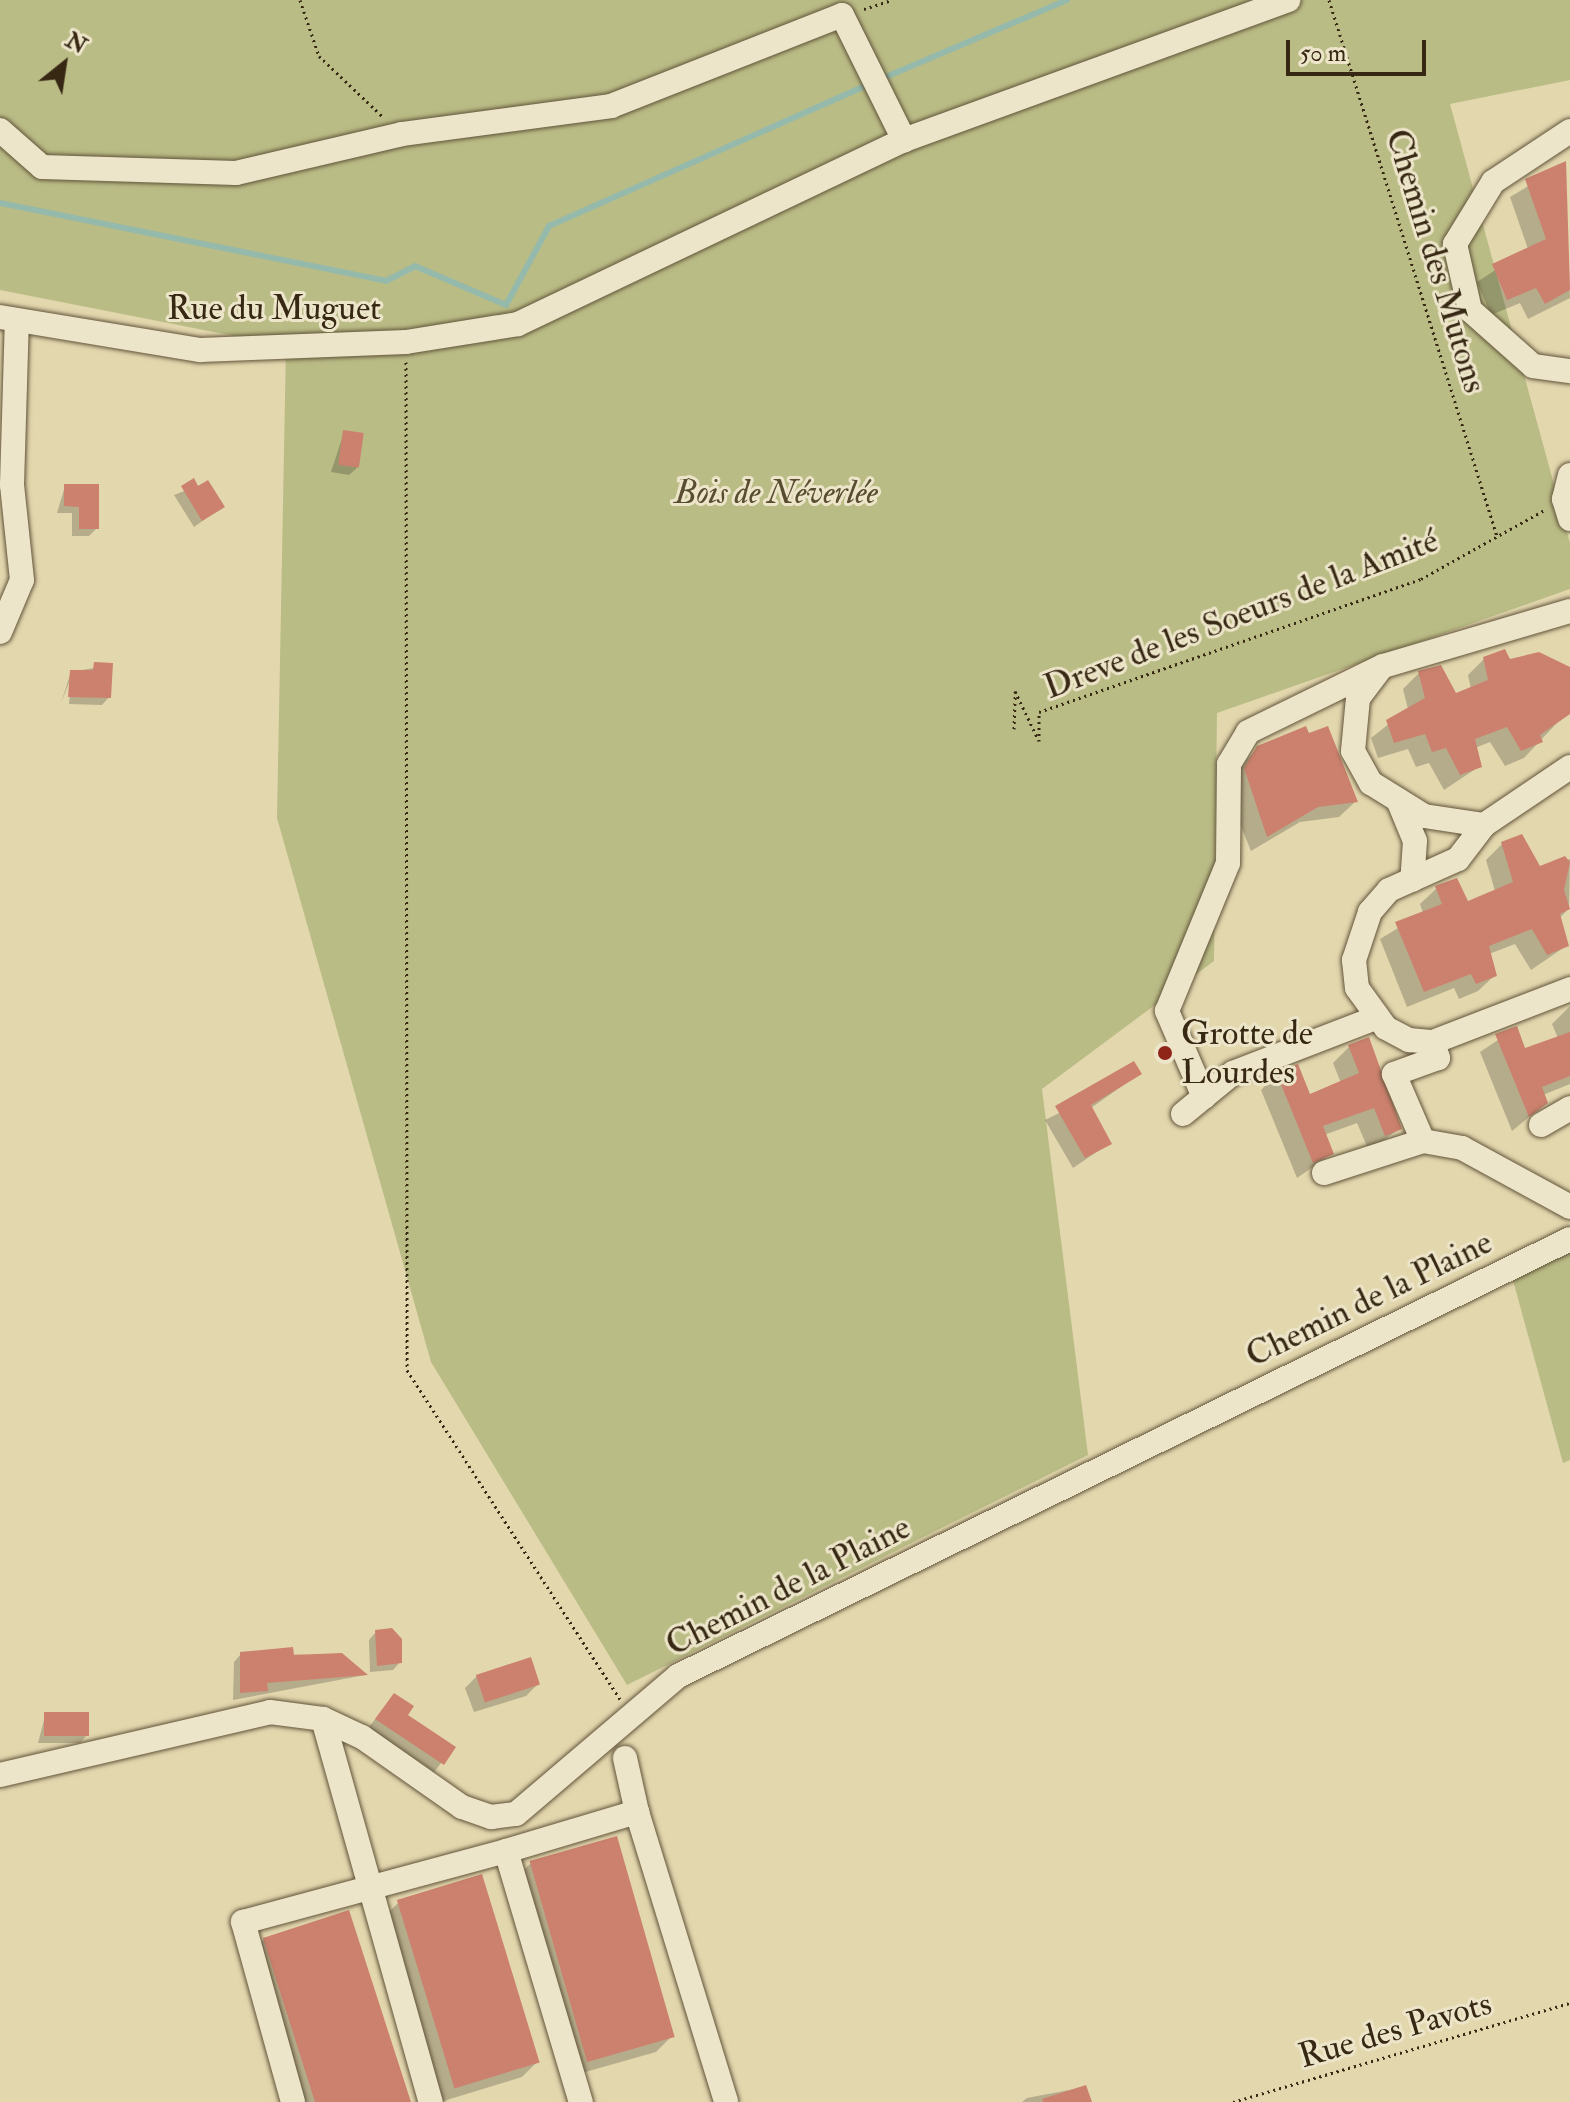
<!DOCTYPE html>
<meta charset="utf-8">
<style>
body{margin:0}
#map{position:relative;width:1570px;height:2102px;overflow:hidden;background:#e3d7ae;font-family:"IM FELL Double Pica",serif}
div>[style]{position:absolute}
.green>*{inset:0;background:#babc86}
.shadow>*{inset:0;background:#0003}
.stream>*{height:6px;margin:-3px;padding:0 3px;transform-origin:3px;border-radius:3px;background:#95baab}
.building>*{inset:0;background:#cc816e;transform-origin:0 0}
.path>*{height:3px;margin-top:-1.5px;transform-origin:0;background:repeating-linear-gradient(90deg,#372814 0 2px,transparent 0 6px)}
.roads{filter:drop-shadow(0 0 2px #62543a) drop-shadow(0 0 2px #62543a)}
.minor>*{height:24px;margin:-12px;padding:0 12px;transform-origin:12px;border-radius:12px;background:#ede5ca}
.dots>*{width:22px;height:22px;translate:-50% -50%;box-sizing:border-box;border:4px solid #ede5ca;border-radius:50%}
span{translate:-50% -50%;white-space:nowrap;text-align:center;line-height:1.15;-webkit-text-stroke:6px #ede5ca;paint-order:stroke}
.street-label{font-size:34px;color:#372814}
.park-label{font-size:34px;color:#584d30;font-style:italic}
.poi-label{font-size:34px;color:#372814}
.left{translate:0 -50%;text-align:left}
.north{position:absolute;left:24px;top:24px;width:80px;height:80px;-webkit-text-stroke:6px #ede5ca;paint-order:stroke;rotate:30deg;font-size:22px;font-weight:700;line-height:32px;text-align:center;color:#372814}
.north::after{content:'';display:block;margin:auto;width:28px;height:36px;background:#372814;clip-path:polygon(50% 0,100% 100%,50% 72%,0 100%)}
.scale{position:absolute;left:1286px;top:40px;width:140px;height:36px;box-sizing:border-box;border:4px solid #372814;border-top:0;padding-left:10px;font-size:24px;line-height:28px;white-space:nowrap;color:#372814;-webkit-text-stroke:6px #ede5ca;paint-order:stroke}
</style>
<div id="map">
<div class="green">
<i style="clip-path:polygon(0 0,1570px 0,1570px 80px,1450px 104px,1570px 543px,1570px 589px,1217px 713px,1214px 961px,1042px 1089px,1088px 1455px,627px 1685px,431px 1362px,277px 818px,286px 346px,0 290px)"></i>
<i style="clip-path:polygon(1570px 1247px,1570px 1460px,1563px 1463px,1511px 1273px)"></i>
</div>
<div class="shadow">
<i style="clip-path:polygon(1565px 164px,1570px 298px,1528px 319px,1520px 303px,1491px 315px,1477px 282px,1528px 249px,1510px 197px)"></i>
<i style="clip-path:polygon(344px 432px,357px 468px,349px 475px,331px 472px)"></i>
<i style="clip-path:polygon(207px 482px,222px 507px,194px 527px,174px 495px)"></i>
<i style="clip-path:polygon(65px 486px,97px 528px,89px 536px,72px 536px,72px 513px,57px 513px)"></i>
<i style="clip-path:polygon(1484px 659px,1570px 682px,1570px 709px,1524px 758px,1505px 766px,1490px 742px,1475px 748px,1480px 766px,1444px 790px,1429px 763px,1416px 767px,1408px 749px,1378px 758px,1371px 738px,1408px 709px,1403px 689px,1419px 673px,1455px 695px,1471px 689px,1468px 675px)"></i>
<i style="clip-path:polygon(111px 665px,109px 697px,102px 705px,69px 704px,72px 675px,61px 703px,71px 672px)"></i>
<i style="clip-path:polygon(1258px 748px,1355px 802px,1339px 817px,1300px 822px,1251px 851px,1229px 797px,1242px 764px)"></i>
<i style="clip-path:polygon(1502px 844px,1539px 869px,1570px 859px,1569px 908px,1559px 919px,1566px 946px,1531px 970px,1515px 944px,1489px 954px,1495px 975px,1478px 991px,1459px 999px,1454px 988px,1407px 1007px,1380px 939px,1423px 913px,1420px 904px,1437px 888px,1467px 903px,1495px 891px,1486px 860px)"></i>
<i style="clip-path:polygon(1570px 1006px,1570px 1084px,1543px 1095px,1546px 1103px,1512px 1131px,1480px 1052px,1516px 1028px,1524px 1051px,1558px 1038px,1552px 1024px)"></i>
<i style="clip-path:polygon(1349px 1047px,1399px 1129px,1369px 1151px,1357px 1123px,1324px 1135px,1331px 1154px,1297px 1178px,1261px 1090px,1277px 1074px,1309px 1097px,1341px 1083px,1333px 1063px)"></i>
<i style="clip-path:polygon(1139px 1074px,1091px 1108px,1110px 1143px,1073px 1168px,1045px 1120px)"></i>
<i style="clip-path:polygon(376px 1632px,400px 1662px,393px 1670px,370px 1672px,369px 1640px)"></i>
<i style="clip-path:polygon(241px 1654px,342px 1655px,365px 1675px,233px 1700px,234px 1662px)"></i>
<i style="clip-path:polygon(477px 1676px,538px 1684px,526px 1696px,474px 1712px,465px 1688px)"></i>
<i style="clip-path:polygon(394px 1695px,405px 1716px,453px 1748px,434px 1772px,369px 1727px)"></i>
<i style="clip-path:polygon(45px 1716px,87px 1735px,80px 1743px,38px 1743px)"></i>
<i style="clip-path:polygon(531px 1863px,672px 2036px,656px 2052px,571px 2076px,515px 1879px)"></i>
<i style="clip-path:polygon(398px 1903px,538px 2061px,522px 2077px,440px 2102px,382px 1919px)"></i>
<i style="clip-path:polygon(264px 1939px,406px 2102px,294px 2102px,248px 1955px)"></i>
<i style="clip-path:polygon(1085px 2087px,1090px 2102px,1022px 2102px,1027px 2098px)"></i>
</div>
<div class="stream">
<i style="left:881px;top:79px;width:202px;rotate:-23deg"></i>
<i style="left:0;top:203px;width:394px;rotate:11.4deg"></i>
<i style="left:386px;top:281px;width:33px;rotate:-27deg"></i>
<i style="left:415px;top:266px;width:99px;rotate:23.2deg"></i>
<i style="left:506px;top:305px;width:90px;rotate:-61.4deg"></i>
<i style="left:549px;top:226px;width:352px;rotate:-23.9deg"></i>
</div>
<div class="building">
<i style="clip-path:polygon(1566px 161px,1570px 290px,1545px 304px,1536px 288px,1507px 300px,1492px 264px,1546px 239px,1525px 179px)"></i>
<i style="left:343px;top:430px;width:21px;height:35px;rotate:8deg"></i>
<i style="clip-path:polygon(194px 478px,198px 486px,208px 480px,225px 507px,202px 521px,181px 486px)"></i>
<i style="clip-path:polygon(64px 484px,99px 484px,99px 529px,79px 529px,79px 507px,64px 506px)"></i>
<i style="clip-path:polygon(1505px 649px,1510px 659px,1539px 652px,1570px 667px,1570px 714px,1540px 735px,1543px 742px,1521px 751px,1507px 727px,1475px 739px,1482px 767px,1460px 775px,1446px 748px,1432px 752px,1425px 734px,1394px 743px,1386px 720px,1425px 698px,1418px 671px,1441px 665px,1456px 693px,1488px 680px,1483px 657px)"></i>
<i style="clip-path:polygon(94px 662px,113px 663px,111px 698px,68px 697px,70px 670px,93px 670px)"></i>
<i style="clip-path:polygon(1306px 726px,1309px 733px,1328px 726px,1358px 802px,1318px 807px,1267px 837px,1244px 768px,1257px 746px)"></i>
<i style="clip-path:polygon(1522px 834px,1540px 866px,1565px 856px,1570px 862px,1564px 890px,1570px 909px,1560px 914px,1569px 946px,1547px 955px,1532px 929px,1489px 946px,1497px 976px,1476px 984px,1471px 974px,1424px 992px,1395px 922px,1442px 904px,1435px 886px,1457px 878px,1468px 901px,1513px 882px,1501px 842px)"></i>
<i style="clip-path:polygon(1517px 1026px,1525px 1048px,1570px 1032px,1570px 1076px,1542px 1087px,1548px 1103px,1529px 1117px,1495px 1034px)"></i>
<i style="clip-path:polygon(1369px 1037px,1402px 1129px,1385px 1136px,1374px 1108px,1323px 1126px,1334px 1154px,1313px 1163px,1276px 1072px,1298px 1064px,1310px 1094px,1359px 1073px,1348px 1045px)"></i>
<i style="clip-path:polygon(1134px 1061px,1142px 1074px,1091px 1105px,1112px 1144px,1085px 1158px,1055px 1106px)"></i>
<i style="clip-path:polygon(392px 1628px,402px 1639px,402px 1663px,377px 1666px,375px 1630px)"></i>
<i style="clip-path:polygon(293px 1647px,294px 1655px,342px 1653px,368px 1675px,267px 1683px,268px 1691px,240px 1693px,240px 1652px)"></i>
<i style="left:531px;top:1657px;width:29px;height:58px;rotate:72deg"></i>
<i style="clip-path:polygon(394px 1693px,414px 1706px,408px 1715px,456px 1747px,444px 1765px,375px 1719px)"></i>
<i style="left:89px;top:1712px;width:24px;height:45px;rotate:90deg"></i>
<i style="left:617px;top:1836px;width:209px;height:91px;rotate:74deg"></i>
<i style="left:482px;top:1874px;width:197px;height:89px;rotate:73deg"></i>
<i style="clip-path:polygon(349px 1910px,411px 2102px,315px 2102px,263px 1938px)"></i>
<i style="clip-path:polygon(1086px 2085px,1092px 2102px,1043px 2102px,1042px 2099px)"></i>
</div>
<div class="path">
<i style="left:300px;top:0;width:59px;rotate:71.3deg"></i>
<i style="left:319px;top:56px;width:88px;rotate:43.6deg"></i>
<i style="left:1329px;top:0;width:562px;rotate:72.6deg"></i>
<i style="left:864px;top:9px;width:29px;rotate:-18deg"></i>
<i style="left:406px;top:362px;width:1008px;rotate:89.94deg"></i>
<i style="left:407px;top:1370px;width:392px;rotate:57.1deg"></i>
<i style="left:1014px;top:729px;width:38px;rotate:-88deg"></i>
<i style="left:1015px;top:691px;width:55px;rotate:64.4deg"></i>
<i style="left:1039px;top:741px;width:29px;rotate:-90deg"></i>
<i style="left:1039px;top:712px;width:404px;rotate:-19.2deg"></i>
<i style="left:1421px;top:579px;width:143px;rotate:-29.2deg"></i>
<i style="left:1233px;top:2102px;width:351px;rotate:-16.4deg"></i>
</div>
<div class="roads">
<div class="minor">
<i style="left:0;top:130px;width:56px;rotate:41.4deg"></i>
<i style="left:42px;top:167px;width:194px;rotate:1.8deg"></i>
<i style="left:236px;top:173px;width:171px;rotate:-13.2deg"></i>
<i style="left:402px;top:134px;width:211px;rotate:-7.6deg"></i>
<i style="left:611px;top:106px;width:248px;rotate:-21.5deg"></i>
<i style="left:842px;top:15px;width:140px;rotate:63.6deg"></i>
<i style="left:1570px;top:131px;width:92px;rotate:146.5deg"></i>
<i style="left:1493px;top:182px;width:73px;rotate:121.5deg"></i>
<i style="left:1455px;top:244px;width:68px;rotate:77.2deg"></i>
<i style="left:1470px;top:310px;width:84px;rotate:41.6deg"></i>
<i style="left:1533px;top:366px;width:37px;rotate:8deg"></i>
<i style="left:0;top:317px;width:203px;rotate:9.4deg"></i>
<i style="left:200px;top:350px;width:206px;rotate:-2.2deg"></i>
<i style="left:406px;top:342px;width:113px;rotate:-9.1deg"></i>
<i style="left:518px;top:324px;width:428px;rotate:-25.5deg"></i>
<i style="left:904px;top:140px;width:409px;rotate:-20deg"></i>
<i style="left:1570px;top:475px;width:25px;rotate:104deg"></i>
<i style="left:1564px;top:499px;width:21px;rotate:73deg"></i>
<i style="left:0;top:632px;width:56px;rotate:-67.1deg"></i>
<i style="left:22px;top:580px;width:96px;rotate:-96deg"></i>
<i style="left:12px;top:485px;width:164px;rotate:-88.3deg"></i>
<i style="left:1380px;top:669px;width:36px;rotate:127deg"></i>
<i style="left:1358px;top:698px;width:53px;rotate:95.4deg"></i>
<i style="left:1353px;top:751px;width:37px;rotate:61deg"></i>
<i style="left:1371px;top:783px;width:62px;rotate:31.9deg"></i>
<i style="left:1424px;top:816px;width:61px;rotate:8.5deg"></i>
<i style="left:1570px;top:767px;width:104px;rotate:146deg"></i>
<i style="left:1484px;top:825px;width:43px;rotate:127.4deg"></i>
<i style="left:1458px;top:859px;width:76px;rotate:155.8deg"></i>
<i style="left:1389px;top:890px;width:29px;rotate:131deg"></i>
<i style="left:1370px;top:912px;width:51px;rotate:108.4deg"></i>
<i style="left:1354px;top:960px;width:28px;rotate:84deg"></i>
<i style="left:1357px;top:988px;width:49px;rotate:54.1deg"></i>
<i style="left:1386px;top:1028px;width:26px;rotate:28deg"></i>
<i style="left:1409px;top:1040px;width:24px;rotate:5deg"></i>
<i style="left:1433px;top:1042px;width:147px;rotate:-21.1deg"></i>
<i style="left:1398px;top:800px;width:44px;rotate:67.5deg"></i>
<i style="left:1415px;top:841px;width:39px;rotate:94deg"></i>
<i style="left:1433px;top:1042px;width:17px;rotate:73deg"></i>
<i style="left:1438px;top:1058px;width:47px;rotate:160deg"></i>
<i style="left:1394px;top:1074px;width:73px;rotate:66.6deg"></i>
<i style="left:1423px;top:1141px;width:40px;rotate:10deg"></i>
<i style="left:1462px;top:1148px;width:123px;rotate:28.6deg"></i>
<i style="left:1204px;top:1097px;width:94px;rotate:-113.3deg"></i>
<i style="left:1167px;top:1011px;width:160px;rotate:-67.6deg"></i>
<i style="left:1228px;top:863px;width:99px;rotate:-89.4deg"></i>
<i style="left:1229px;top:764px;width:37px;rotate:-59deg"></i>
<i style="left:1248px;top:732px;width:150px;rotate:-26.1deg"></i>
<i style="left:1383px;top:666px;width:195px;rotate:-16.4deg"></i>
<i style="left:1183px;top:1114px;width:65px;rotate:-39.4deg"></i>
<i style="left:1233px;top:1073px;width:155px;rotate:-21.1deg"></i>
<i style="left:1541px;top:1125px;width:34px;rotate:-30deg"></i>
<i style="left:1324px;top:1173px;width:104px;rotate:-17.9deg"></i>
<i style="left:323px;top:1719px;width:398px;rotate:74.3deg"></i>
<i style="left:625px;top:1758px;width:55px;rotate:77.5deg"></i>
<i style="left:0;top:1775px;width:277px;rotate:-13.1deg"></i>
<i style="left:270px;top:1712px;width:53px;rotate:7.5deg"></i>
<i style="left:323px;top:1719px;width:43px;rotate:24.8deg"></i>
<i style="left:362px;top:1737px;width:122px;rotate:35deg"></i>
<i style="left:462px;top:1807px;width:31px;rotate:19deg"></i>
<i style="left:491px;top:1817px;width:25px;rotate:-7deg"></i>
<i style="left:516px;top:1814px;width:213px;rotate:-40.4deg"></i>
<i style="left:678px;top:1676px;width:993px;rotate:-26.1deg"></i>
<i style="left:506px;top:1851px;width:137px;rotate:-16.6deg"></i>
<i style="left:637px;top:1812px;width:303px;rotate:72.9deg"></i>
<i style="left:293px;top:2102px;width:187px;rotate:-105.5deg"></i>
<i style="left:243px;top:1922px;width:272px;rotate:-15.1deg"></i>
<i style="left:506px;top:1851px;width:262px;rotate:73.4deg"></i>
</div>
</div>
<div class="dots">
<i style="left:1165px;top:1053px;background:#8f2418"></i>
</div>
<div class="street-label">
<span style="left:1436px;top:261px;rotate:73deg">Chemin des Mutons</span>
<span style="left:274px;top:309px">Rue du Muguet</span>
<span style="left:1241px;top:614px;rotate:-21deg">Dreve de les Soeurs de la Amité</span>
<span style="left:1369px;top:1299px;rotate:-26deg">Chemin de la Plaine</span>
<span style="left:788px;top:1586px;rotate:-27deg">Chemin de la Plaine</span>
<span style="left:1395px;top:2030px;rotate:-16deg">Rue des Pavots</span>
</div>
<div class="park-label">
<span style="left:776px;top:493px">Bois de Néverlée</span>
</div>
<div class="poi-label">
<span class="left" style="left:1181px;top:1053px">Grotte de<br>Lourdes</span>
</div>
<div class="north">N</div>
<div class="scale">50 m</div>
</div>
